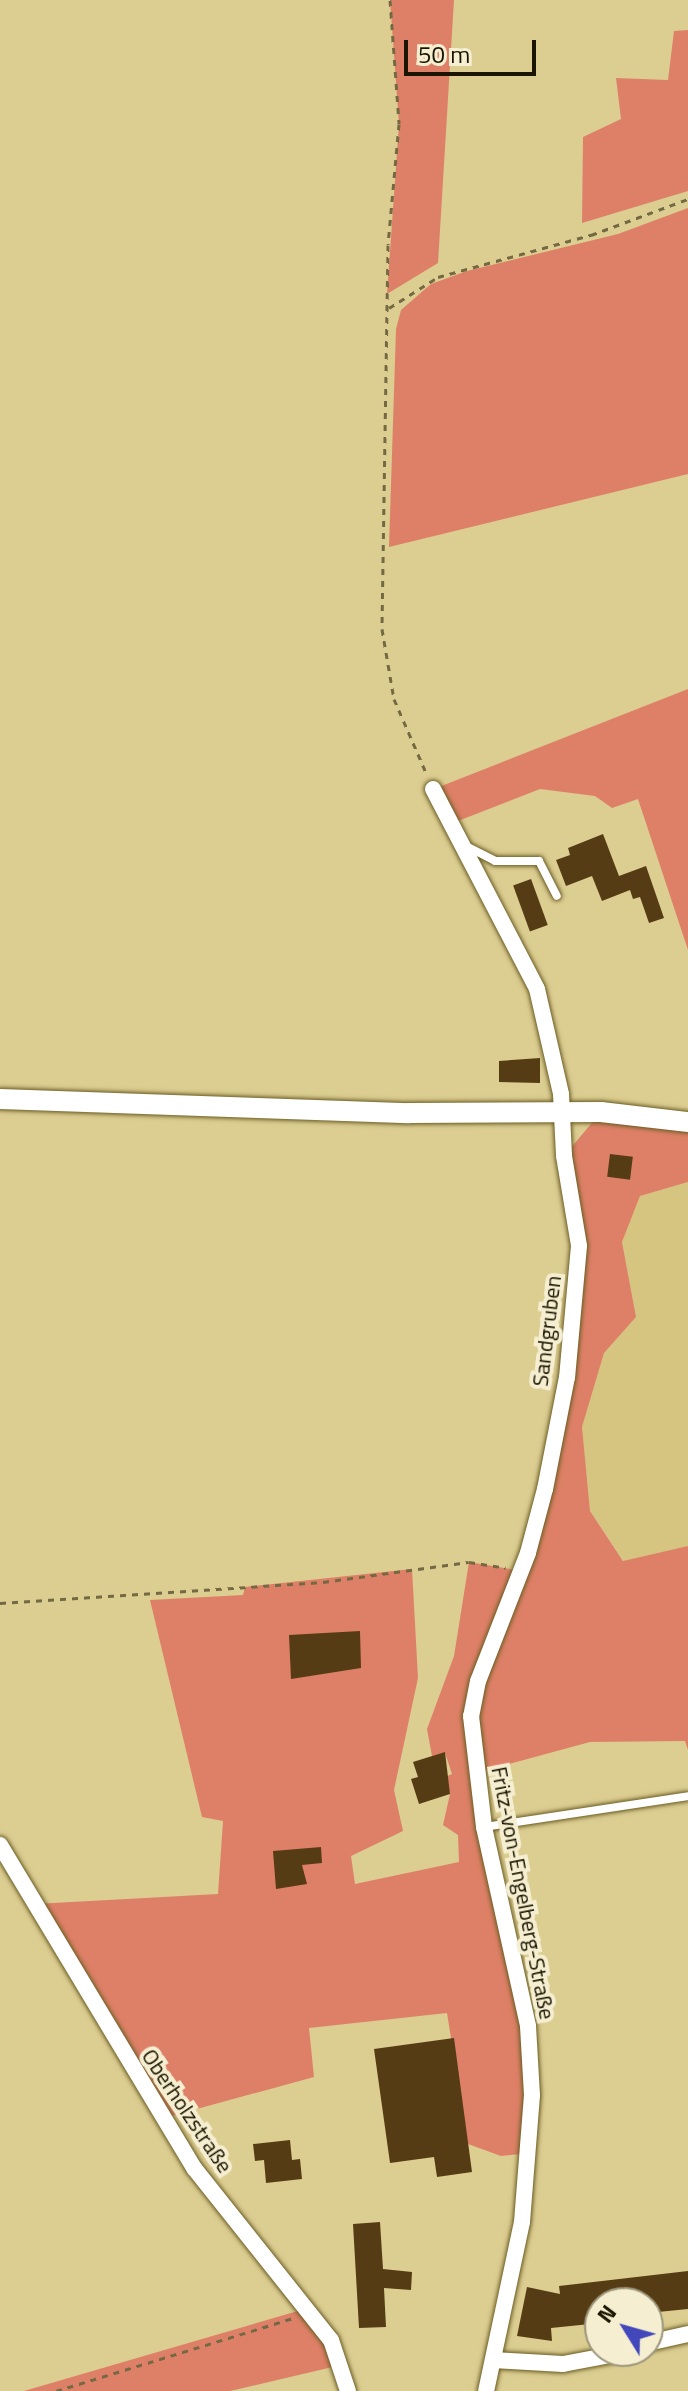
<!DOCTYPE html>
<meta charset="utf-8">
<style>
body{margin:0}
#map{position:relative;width:688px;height:2391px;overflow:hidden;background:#dccd91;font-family:"Titillium Web",sans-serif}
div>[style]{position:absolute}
.built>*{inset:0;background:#d6c581}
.green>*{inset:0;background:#de8067}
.building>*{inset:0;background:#563c14;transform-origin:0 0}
.path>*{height:3px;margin-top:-1.5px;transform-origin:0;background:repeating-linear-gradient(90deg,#746943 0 6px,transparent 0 12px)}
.roads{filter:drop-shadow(0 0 2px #6b5d23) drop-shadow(0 0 2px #6b5d23)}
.service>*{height:8px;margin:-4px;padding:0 4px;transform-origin:4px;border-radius:4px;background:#fff}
.minor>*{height:16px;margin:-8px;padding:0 8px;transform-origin:8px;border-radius:8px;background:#fff}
.tertiary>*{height:20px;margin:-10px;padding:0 10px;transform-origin:10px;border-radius:10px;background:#fff}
span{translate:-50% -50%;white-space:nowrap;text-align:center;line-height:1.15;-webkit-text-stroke:8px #f5eed0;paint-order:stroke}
.street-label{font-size:22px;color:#1a1400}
.north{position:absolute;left:584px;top:2287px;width:80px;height:80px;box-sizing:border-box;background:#f5eed0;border:2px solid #9d977d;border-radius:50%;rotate:307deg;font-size:22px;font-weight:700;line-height:32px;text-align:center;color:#1a1400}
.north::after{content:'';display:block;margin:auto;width:28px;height:36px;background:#4347bc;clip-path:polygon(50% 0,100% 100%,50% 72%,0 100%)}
.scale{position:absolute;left:404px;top:40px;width:132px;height:36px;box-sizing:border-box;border:4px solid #1a1400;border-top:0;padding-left:10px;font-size:24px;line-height:28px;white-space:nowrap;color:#1a1400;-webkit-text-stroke:6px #f5eed0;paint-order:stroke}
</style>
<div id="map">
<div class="built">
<i style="clip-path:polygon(688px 1182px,688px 1546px,624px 1561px,590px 1511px,582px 1427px,604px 1353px,636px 1317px,622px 1242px,640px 1196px)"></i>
</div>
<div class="green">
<i style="clip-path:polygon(390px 0,454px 0,438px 263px,387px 294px,399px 124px)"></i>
<i style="clip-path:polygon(688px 30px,688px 191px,582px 223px,583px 137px,621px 119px,616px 78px,668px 80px,674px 31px)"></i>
<i style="clip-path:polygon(688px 208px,688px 474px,389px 547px,396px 329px,401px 310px,431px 284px,467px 271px,618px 234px)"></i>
<i style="clip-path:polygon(688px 689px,688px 950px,638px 799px,612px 808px,595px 796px,540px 789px,458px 821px,439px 787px)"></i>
<i style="clip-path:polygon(601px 1112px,688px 1122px,688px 1182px,640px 1196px,622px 1242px,636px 1317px,604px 1353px,582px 1427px,590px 1511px,623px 1561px,688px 1546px,688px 1750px,685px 1741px,590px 1742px,476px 1773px,528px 2026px,530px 2153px,501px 2156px,468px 2144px,447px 2013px,309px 2028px,314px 2077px,164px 2118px,35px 1904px,218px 1894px,223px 1821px,202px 1817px,150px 1600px,243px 1595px,245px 1587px,412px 1569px,418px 1678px,394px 1790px,403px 1831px,351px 1856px,355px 1884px,459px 1862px,458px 1835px,443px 1825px,450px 1794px,445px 1777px,452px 1774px,445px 1753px,432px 1756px,427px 1729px,454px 1656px,469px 1562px,521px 1571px,579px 1284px,564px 1156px)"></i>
<i style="clip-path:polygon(308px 2308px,341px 2365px,230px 2391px,24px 2391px)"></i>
</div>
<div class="building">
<i style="clip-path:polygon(603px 834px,619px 876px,646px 866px,664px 918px,649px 923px,640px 897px,633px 899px,630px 890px,602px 901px,592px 876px,566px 886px,556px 860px,570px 855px,568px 848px)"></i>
<i style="left:531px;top:879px;width:49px;height:19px;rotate:70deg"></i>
<i style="clip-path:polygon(540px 1058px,540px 1083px,499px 1082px,499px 1061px)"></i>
<i style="left:610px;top:1154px;width:23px;height:23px;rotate:7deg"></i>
<i style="clip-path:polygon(360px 1631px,361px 1668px,291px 1679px,289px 1635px)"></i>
<i style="clip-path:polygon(445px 1752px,450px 1794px,419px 1804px,411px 1779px,418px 1777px,413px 1762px)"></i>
<i style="clip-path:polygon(321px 1847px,322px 1863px,302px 1865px,307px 1884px,276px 1889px,273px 1851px)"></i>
<i style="clip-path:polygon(454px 2038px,472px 2172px,437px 2177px,434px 2157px,390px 2163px,374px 2049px)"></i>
<i style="clip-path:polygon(290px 2140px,292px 2160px,300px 2159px,302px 2179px,266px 2183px,264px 2160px,255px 2161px,253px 2144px)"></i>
<i style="clip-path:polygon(380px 2222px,383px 2269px,412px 2272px,411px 2290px,384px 2288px,386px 2327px,359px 2328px,353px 2224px)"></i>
<i style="clip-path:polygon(688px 2271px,688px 2309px,648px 2313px,648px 2303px,600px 2303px,600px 2323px,551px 2328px,552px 2341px,517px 2336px,527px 2287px,560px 2294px,559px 2286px)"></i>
</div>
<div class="path">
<i style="left:390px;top:0;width:124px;rotate:85.8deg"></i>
<i style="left:399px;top:124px;width:121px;rotate:95.2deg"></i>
<i style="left:388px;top:245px;width:384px;rotate:90.9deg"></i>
<i style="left:382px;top:629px;width:71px;rotate:80.3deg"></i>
<i style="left:394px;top:699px;width:83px;rotate:66.5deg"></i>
<i style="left:389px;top:308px;width:58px;rotate:-32.3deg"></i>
<i style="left:438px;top:277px;width:159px;rotate:-15.4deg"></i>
<i style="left:591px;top:235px;width:103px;rotate:-20.4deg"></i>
<i style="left:0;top:1603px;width:324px;rotate:-3.7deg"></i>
<i style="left:323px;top:1582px;width:147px;rotate:-7.8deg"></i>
<i style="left:469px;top:1562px;width:37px;rotate:9deg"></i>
<i style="left:56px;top:2391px;width:249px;rotate:-17.1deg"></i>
</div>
<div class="roads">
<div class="service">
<i style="left:464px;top:845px;width:35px;rotate:27deg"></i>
<i style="left:495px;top:861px;width:44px"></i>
<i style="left:539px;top:861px;width:39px;rotate:63deg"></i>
<i style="left:484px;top:1827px;width:206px;rotate:-8.6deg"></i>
</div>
<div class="minor">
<i style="left:433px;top:789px;width:225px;rotate:62.5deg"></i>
<i style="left:537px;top:989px;width:108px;rotate:77.1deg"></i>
<i style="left:561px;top:1094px;width:62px;rotate:87.2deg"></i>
<i style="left:564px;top:1156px;width:91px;rotate:80.5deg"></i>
<i style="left:579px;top:1246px;width:132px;rotate:95.2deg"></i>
<i style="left:567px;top:1377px;width:114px;rotate:101.1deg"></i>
<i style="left:545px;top:1489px;width:66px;rotate:104.9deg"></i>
<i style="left:528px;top:1553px;width:137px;rotate:111.3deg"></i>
<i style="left:478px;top:1681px;width:36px;rotate:101deg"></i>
<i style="left:471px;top:1716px;width:112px;rotate:83.3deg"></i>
<i style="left:484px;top:1827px;width:204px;rotate:77.5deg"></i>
<i style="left:528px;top:2026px;width:69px;rotate:86.7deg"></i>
<i style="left:532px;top:2095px;width:127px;rotate:94.5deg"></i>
<i style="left:522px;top:2222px;width:173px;rotate:102deg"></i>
<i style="left:0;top:1845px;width:377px;rotate:59deg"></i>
<i style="left:194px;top:2168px;width:220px;rotate:51.5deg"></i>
<i style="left:331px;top:2340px;width:54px;rotate:71.6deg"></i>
<i style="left:648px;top:2343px;width:41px;rotate:-12.7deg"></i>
<i style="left:493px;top:2360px;width:70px;rotate:3.3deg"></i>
<i style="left:563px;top:2364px;width:70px;rotate:-10.7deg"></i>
</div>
<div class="tertiary">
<i style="left:0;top:1099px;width:409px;rotate:2deg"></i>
<i style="left:409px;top:1113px;width:192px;rotate:-0.3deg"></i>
<i style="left:601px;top:1112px;width:88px;rotate:6.6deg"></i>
</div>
</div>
<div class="street-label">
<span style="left:547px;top:1331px;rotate:-83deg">Sandgruben</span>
<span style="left:523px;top:1893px;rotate:79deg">Fritz-von-Engelberg-Straße</span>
<span style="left:187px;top:2111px;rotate:56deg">Oberholzstraße</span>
</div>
<div class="north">N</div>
<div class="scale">50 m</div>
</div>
